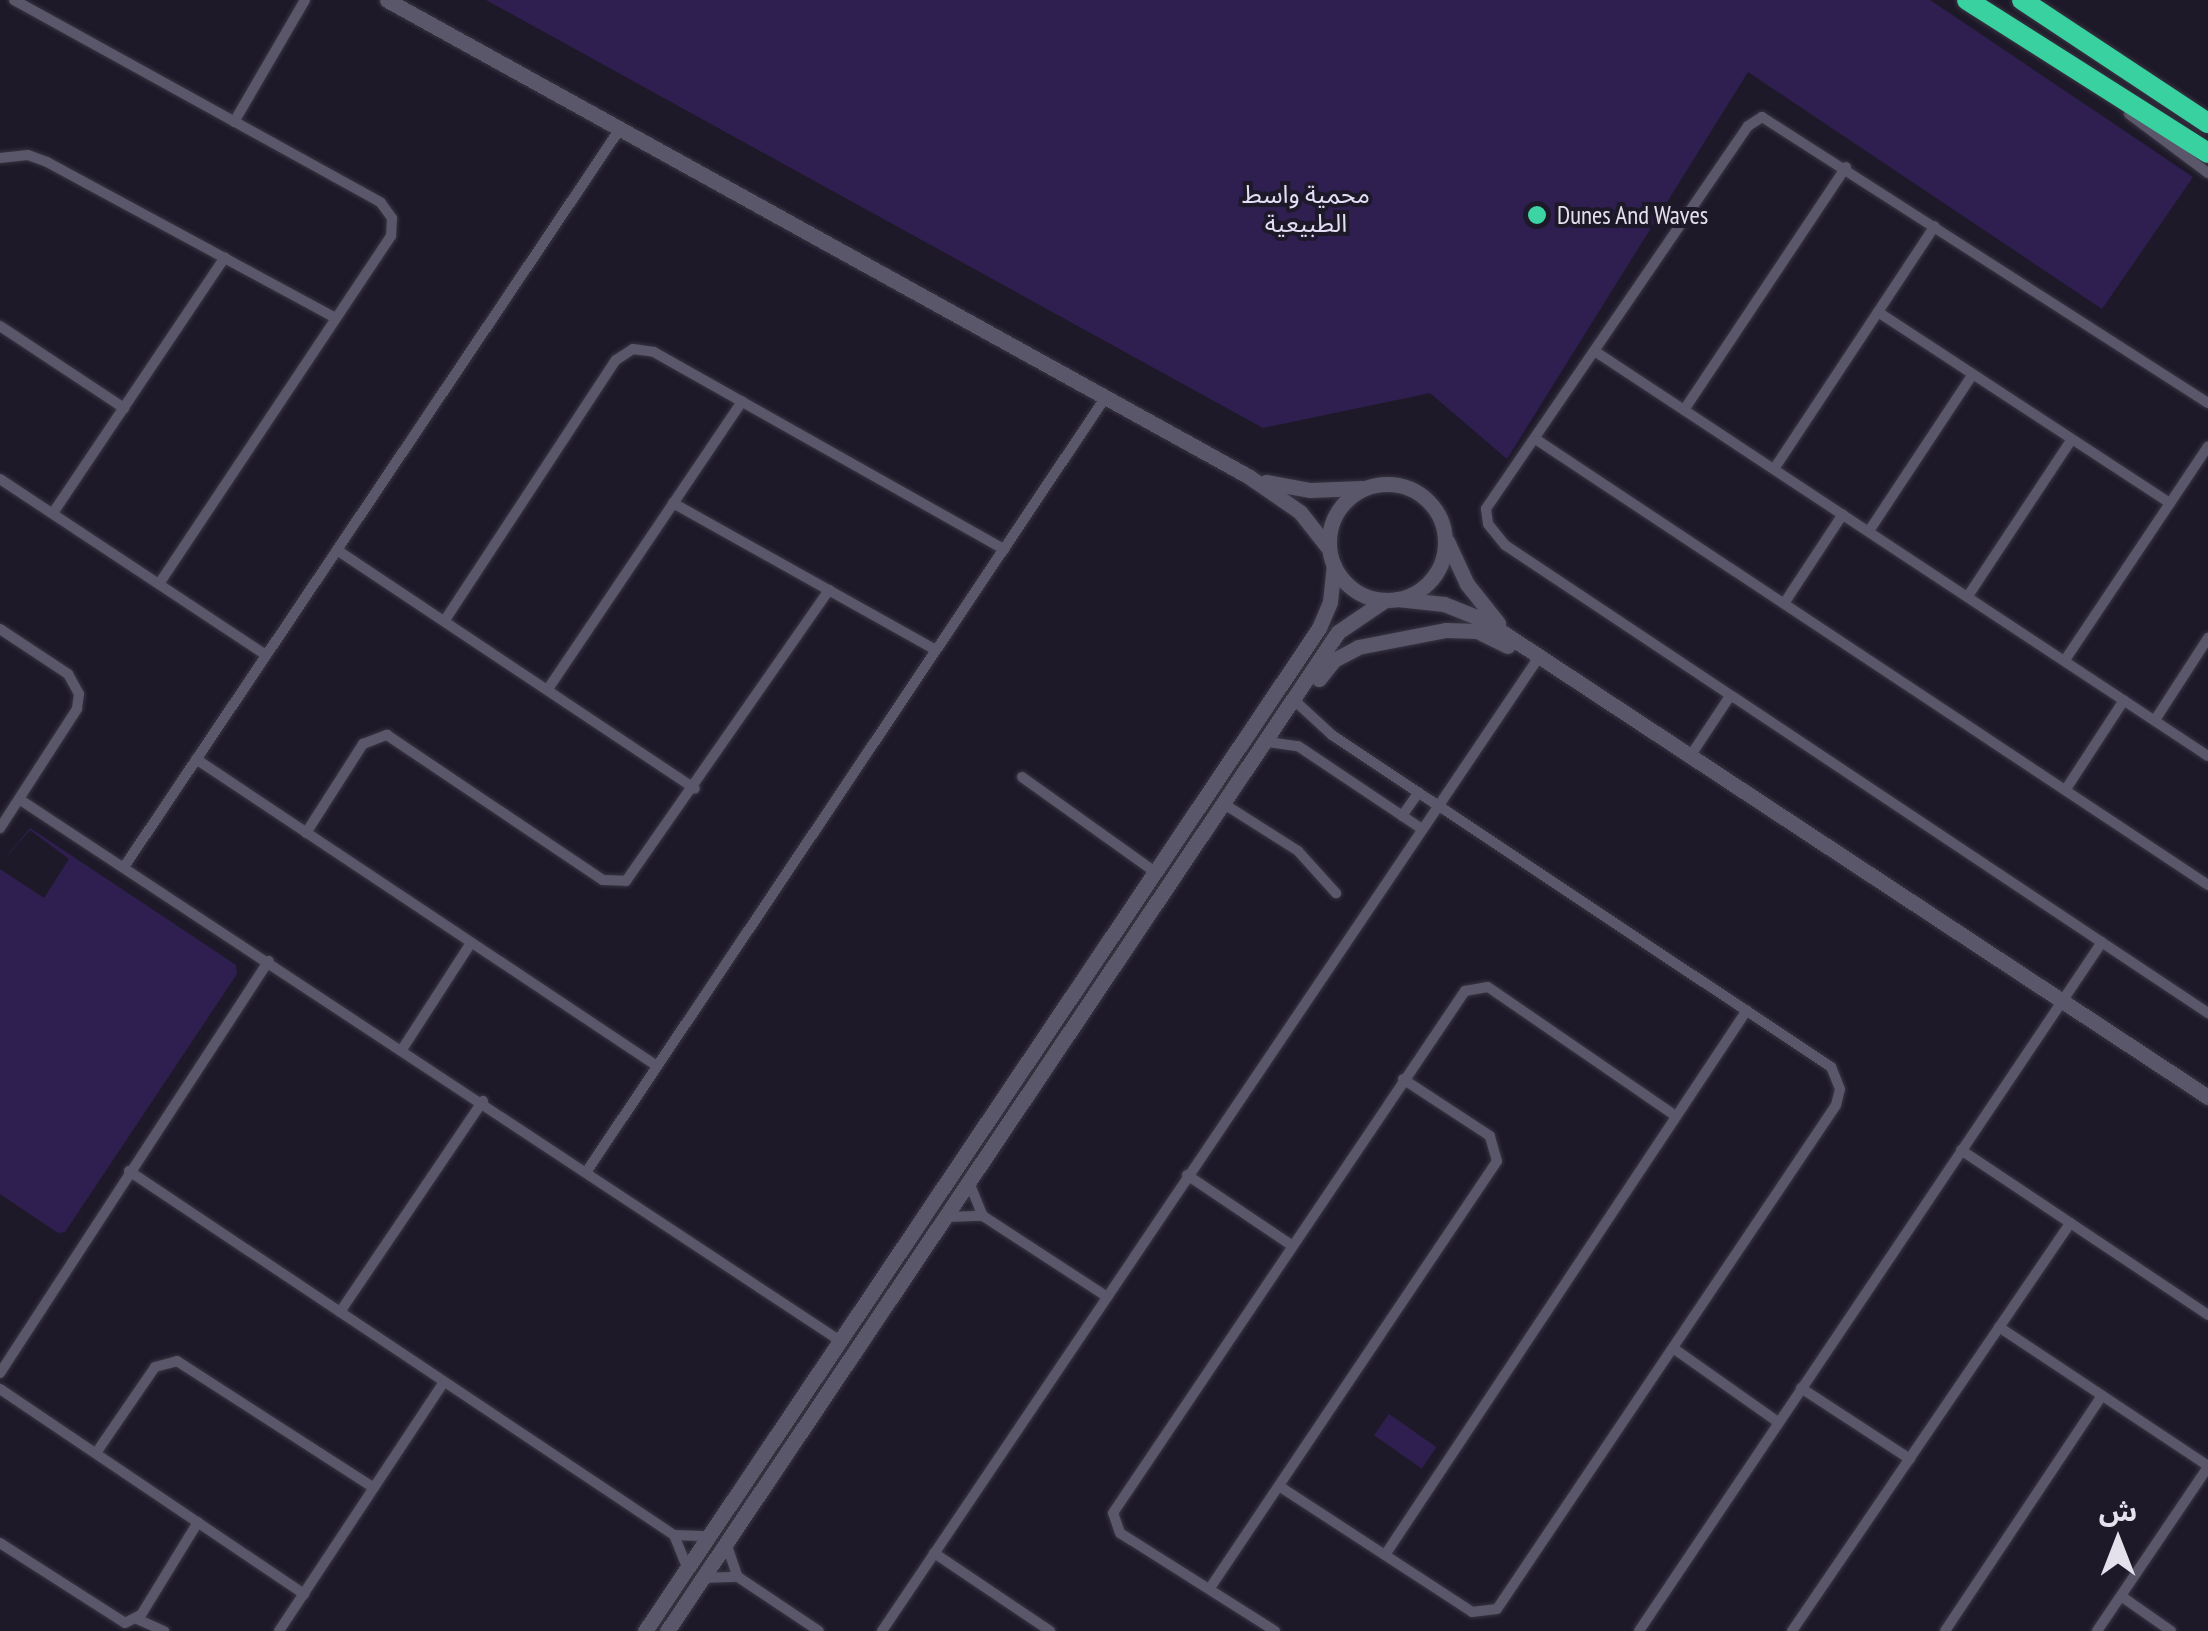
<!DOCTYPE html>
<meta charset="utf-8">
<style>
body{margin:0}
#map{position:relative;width:2208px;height:1631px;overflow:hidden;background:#1e1929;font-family:"PT Sans Narrow","Noto Sans Arabic",sans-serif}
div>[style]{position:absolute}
.green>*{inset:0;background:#2f1f50;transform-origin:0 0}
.roads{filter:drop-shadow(0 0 2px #383542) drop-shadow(0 0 2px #383542)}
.minor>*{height:10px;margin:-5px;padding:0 5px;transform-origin:5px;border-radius:5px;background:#5b576a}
.secondary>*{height:15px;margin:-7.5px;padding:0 7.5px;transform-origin:7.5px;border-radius:7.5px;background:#5b576a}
.secondary>.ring{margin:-7.5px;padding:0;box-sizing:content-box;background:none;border:15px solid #5b576a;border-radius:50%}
.motorway>*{height:20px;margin:-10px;padding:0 10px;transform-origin:10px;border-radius:10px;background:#3ad1a0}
.dots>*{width:28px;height:28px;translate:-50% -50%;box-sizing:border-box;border:5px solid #1e1929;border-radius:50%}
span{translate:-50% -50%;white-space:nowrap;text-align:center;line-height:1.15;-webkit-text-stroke:8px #1e1929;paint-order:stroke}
.park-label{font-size:25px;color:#e2def3}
.poi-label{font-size:25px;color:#e4e1ed}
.left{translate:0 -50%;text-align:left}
.north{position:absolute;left:2068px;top:1491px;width:100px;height:100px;-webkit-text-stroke:8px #1e1929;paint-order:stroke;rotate:0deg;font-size:28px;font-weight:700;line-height:40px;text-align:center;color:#e4e1ed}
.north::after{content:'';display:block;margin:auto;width:35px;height:45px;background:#e4e1ed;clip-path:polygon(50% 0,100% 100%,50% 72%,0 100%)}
</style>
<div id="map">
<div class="green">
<i style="clip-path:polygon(486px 0,1930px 0,2193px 177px,2102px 309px,1748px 72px,1507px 459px,1430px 393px,1263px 428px)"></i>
<i style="clip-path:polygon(30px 828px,236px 965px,237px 974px,65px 1232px,58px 1233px,0 1194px,0 869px,44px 898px,69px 859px,30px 830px,0 864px)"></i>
<i style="left:1389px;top:1414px;width:58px;height:26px;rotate:35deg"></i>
</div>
<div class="roads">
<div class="minor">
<i style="left:14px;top:0;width:419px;rotate:28.9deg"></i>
<i style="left:381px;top:203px;width:19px;rotate:54deg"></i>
<i style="left:392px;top:218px;width:18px;rotate:93deg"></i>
<i style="left:391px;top:236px;width:418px;rotate:123.7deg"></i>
<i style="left:2129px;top:114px;width:99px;rotate:36.8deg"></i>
<i style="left:234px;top:122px;width:141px;rotate:-59.8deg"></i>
<i style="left:0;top:158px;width:28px;rotate:-6deg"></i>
<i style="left:28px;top:155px;width:20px;rotate:20deg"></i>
<i style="left:47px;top:162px;width:328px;rotate:28.4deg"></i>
<i style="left:1878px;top:312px;width:349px;rotate:33.2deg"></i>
<i style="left:0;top:326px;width:149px;rotate:33.5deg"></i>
<i style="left:1596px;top:352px;width:733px;rotate:33.43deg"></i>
<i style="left:2208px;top:403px;width:530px;rotate:-147.33deg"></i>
<i style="left:1762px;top:117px;width:17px;rotate:147deg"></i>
<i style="left:1748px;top:126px;width:464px;rotate:124.4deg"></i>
<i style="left:1486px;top:509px;width:15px;rotate:82deg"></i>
<i style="left:1488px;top:524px;width:27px;rotate:51deg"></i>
<i style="left:1505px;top:545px;width:845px;rotate:33.65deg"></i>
<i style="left:1684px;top:410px;width:292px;rotate:-56.3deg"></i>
<i style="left:1537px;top:440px;width:805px;rotate:33.55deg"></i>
<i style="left:1774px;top:469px;width:291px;rotate:-56.5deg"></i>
<i style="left:0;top:479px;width:319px;rotate:33.5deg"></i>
<i style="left:673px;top:503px;width:301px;rotate:29.2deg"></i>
<i style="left:53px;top:513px;width:308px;rotate:-56.1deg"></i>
<i style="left:1869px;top:531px;width:188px;rotate:-56.5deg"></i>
<i style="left:337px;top:550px;width:430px;rotate:33.7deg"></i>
<i style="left:1968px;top:596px;width:188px;rotate:-56.5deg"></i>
<i style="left:1785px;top:602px;width:105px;rotate:-56.6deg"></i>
<i style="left:445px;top:620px;width:311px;rotate:-56.7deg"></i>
<i style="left:616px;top:360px;width:20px;rotate:-33deg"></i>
<i style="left:633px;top:349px;width:21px;rotate:8deg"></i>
<i style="left:654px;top:352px;width:402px;rotate:29.4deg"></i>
<i style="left:0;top:629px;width:82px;rotate:33.5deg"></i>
<i style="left:68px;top:674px;width:23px;rotate:61deg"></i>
<i style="left:79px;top:694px;width:15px;rotate:98deg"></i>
<i style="left:77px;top:709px;width:142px;rotate:122.9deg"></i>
<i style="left:2065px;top:660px;width:257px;rotate:-56.2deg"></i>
<i style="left:548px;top:689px;width:347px;rotate:-56deg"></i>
<i style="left:2155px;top:720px;width:98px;rotate:-57.1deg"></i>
<i style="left:1268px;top:742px;width:30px;rotate:8deg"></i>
<i style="left:1298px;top:746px;width:149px;rotate:33.8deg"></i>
<i style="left:1691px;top:755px;width:71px;rotate:-56.5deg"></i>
<i style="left:196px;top:759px;width:554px;rotate:33.66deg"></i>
<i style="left:1022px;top:777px;width:163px;rotate:35.5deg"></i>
<i style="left:2066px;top:789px;width:106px;rotate:-56.9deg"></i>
<i style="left:19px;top:799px;width:982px;rotate:33.42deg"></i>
<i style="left:1224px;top:804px;width:88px;rotate:32.4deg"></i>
<i style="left:1298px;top:851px;width:57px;rotate:47.9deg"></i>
<i style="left:1402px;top:816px;width:29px;rotate:-55deg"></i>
<i style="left:306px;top:833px;width:106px;rotate:-57.4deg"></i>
<i style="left:363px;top:744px;width:26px;rotate:-21deg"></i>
<i style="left:387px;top:735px;width:260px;rotate:33.9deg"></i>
<i style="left:603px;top:880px;width:23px;rotate:2deg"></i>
<i style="left:626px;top:881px;width:355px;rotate:-55.1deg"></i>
<i style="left:124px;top:867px;width:889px;rotate:-56.1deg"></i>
<i style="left:403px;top:1048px;width:125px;rotate:-57.1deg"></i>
<i style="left:1961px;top:1150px;width:297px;rotate:33.7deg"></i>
<i style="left:129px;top:1171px;width:655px;rotate:33.74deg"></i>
<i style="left:674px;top:1535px;width:34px;rotate:2deg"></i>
<i style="left:587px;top:1171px;width:931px;rotate:-56.17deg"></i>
<i style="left:1187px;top:1175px;width:125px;rotate:33.9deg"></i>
<i style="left:969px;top:1182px;width:37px;rotate:68deg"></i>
<i style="left:946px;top:1217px;width:37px;rotate:-2deg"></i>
<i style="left:983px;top:1216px;width:145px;rotate:33.1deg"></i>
<i style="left:340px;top:1312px;width:255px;rotate:-55.9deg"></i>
<i style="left:1999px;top:1327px;width:251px;rotate:33.6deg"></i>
<i style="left:1673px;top:1348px;width:128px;rotate:35.2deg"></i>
<i style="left:0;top:1373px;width:492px;rotate:-56.9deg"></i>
<i style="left:1801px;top:1388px;width:130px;rotate:33.1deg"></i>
<i style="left:0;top:1389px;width:367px;rotate:34deg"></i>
<i style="left:96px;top:1453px;width:104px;rotate:-55.5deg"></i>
<i style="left:155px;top:1367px;width:23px;rotate:-15deg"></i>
<i style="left:177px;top:1361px;width:234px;rotate:32.8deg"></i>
<i style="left:1279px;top:1486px;width:230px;rotate:33.1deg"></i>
<i style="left:1472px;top:1612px;width:25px;rotate:-7deg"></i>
<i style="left:1497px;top:1609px;width:607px;rotate:-56.07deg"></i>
<i style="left:1836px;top:1105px;width:16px;rotate:-76deg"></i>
<i style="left:1840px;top:1089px;width:24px;rotate:-112deg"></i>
<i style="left:1831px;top:1067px;width:599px;rotate:-146.36deg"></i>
<i style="left:1332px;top:735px;width:50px;rotate:-137.4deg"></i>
<i style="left:674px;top:1535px;width:35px;rotate:68deg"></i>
<i style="left:0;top:1543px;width:148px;rotate:32.6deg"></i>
<i style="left:125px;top:1623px;width:18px;rotate:-27deg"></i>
<i style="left:141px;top:1615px;width:109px;rotate:-58.5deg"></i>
<i style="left:726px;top:1543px;width:36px;rotate:71deg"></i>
<i style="left:738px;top:1577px;width:97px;rotate:33.7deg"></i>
<i style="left:934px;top:1553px;width:140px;rotate:33.9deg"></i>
<i style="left:1385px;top:1555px;width:654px;rotate:-56.41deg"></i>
<i style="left:701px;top:1578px;width:37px;rotate:-2deg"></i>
<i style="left:1210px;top:1588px;width:514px;rotate:-56.09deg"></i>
<i style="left:1497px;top:1161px;width:26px;rotate:-106deg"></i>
<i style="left:1490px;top:1136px;width:104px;rotate:-146.8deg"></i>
<i style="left:2121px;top:1596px;width:61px;rotate:35deg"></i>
<i style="left:137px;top:1619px;width:30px;rotate:24deg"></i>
<i style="left:279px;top:1631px;width:299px;rotate:-56.5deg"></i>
<i style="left:882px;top:1631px;width:1175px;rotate:-56deg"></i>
<i style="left:1275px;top:1631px;width:183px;rotate:-147.7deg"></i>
<i style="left:1120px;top:1533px;width:21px;rotate:-109deg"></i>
<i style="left:1113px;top:1513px;width:630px;rotate:-56.01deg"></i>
<i style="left:1465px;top:991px;width:23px;rotate:-10deg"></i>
<i style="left:1488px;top:987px;width:228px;rotate:34.5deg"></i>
<i style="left:1639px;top:1631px;width:830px;rotate:-56.1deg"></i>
<i style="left:1792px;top:1631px;width:494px;rotate:-55.7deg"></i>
<i style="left:1945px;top:1631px;width:283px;rotate:-56.3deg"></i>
<i style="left:2097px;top:1631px;width:198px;rotate:-55.9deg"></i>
</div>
<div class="secondary">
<i style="left:387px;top:0;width:984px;rotate:28.94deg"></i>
<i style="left:1248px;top:476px;width:63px;rotate:34.7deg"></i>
<i style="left:1300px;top:512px;width:47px;rotate:51.9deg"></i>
<i style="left:1266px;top:482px;width:45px;rotate:10.3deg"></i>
<i style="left:1310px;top:490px;width:52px;rotate:-2.2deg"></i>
<i class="ring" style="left:1329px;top:484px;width:101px;height:101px"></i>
<i style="left:1447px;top:541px;width:47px;rotate:65.1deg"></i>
<i style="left:1467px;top:584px;width:50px;rotate:51.5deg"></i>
<i style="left:1397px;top:599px;width:47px;rotate:6.1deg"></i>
<i style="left:1444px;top:604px;width:43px;rotate:21.8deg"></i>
<i style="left:1484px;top:620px;width:867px;rotate:33.38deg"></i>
<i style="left:1319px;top:679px;width:24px;rotate:-52deg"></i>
<i style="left:1334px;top:660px;width:27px;rotate:-28deg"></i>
<i style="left:1358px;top:647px;width:90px;rotate:-10.9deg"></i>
<i style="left:1446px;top:630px;width:31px;rotate:2deg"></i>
<i style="left:1477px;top:631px;width:34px;rotate:26deg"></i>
<i style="left:645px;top:1631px;width:1208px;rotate:-56.1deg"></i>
<i style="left:1319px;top:628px;width:28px;rotate:-67deg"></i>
<i style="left:1330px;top:602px;width:37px;rotate:-84deg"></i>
<i style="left:667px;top:1631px;width:1203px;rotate:-56.11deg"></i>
<i style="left:1338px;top:632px;width:57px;rotate:-34.2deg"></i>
</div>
<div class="motorway">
<i style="left:1967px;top:0;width:285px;rotate:32.4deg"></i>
<i style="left:2022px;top:0;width:223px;rotate:33.5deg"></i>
</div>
</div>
<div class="dots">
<i style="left:1537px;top:215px;background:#3dd4a3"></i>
</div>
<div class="park-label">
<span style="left:1306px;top:209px">محمية واسط<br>الطبيعية</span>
</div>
<div class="poi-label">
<span class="left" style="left:1557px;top:215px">Dunes And Waves</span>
</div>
<div class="north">ش</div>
</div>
